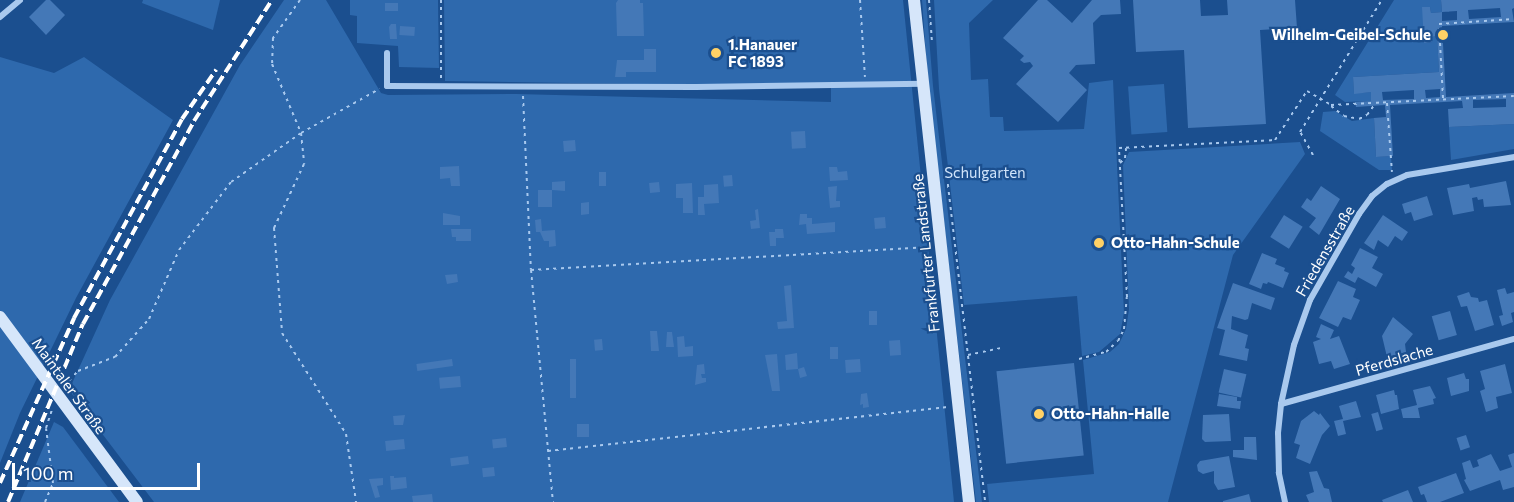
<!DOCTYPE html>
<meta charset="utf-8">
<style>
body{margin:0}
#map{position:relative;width:1514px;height:502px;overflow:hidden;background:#1b4f8f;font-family:Commissioner,sans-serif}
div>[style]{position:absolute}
.green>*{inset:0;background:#2e69ad;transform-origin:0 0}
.building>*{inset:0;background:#4478b7;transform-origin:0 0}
.path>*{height:2px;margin-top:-1px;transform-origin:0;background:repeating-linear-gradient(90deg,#a9c9ee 0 3px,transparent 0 7.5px)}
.minor>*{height:6px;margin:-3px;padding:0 3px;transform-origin:3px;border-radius:3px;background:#a9c9ee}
.secondary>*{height:12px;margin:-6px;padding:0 6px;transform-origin:6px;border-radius:6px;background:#d6e6fa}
.rail>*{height:4px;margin-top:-2px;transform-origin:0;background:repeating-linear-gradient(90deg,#fff 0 10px,transparent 0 14.5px)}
.dots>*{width:16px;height:16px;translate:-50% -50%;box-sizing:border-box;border:3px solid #1b4f8f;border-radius:50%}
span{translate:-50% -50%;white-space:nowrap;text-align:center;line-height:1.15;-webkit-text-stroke:4.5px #1b4f8f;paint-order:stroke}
.poi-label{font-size:15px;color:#fff;font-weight:700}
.right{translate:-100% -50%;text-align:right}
.left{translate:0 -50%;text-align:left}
.park-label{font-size:15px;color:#cfe3fa}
.street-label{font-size:15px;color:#fff}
.scale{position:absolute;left:12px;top:463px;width:188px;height:27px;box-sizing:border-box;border:3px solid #fff;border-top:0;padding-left:8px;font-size:18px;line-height:21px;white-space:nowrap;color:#fff;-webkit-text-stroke:4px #1b4f8f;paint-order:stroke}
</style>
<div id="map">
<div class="green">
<i style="clip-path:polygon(143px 0,220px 0,213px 30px,142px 3px)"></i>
<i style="clip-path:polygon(284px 0,326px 0,381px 93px,388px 95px,516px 94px,831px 102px,831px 87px,445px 81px,444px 0,903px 0,954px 502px,154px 502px,69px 390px,110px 300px,240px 65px)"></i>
<i style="clip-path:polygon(350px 0,438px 0,439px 68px,399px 67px,398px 46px,357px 43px,357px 16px,350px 15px)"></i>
<i style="clip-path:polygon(922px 0,926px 0,933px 86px,982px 502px,976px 502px,928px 84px)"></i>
<i style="clip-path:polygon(934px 0,993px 0,969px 23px,971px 80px,988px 79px,990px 117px,1003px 117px,1004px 131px,1084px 129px,1089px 83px,1113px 80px,1124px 313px,1120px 334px,1099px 352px,1082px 356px,1077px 296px,964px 305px,939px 89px)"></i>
<i style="clip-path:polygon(1394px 0,1441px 0,1442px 12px,1431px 13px,1430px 7px,1423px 7px,1425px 43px,1432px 42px,1432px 37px,1437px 36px,1439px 72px,1353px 77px,1354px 93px,1371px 92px,1371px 101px,1345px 102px,1335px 95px)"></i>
<i style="clip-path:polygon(0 57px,54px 73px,84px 57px,173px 120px,76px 298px,20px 413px,0 463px)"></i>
<i style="left:1164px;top:84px;width:48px;height:36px;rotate:86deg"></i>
<i style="clip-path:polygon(1335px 111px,1352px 121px,1374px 118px,1376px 157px,1391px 156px,1392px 170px,1379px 170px,1320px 131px,1323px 112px)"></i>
<i style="clip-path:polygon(1514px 124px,1514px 149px,1451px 160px,1449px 127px)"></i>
<i style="clip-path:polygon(1300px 142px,1305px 154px,1233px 255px,1168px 502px,989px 502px,987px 484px,1094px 474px,1083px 360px,1110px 352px,1119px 344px,1126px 329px,1129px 309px,1123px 165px,1129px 152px)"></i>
<i style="clip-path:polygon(54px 422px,63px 427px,119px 502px,20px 502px)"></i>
</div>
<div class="building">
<i style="clip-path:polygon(46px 0,50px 0,65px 15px,46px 35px,29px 17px)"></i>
<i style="clip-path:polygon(618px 0,640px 0,640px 3px,643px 3px,644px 36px,617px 36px,616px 3px)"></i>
<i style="clip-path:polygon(1038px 0,1047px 0,1072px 23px,1092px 0,1120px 0,1121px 14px,1101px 15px,1093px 23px,1095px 64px,1076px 65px,1069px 73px,1087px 90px,1058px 122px,1016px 84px,1033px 66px,1030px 62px,1024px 63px,1020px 60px,1024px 56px,1003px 38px)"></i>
<i style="clip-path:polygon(1133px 0,1200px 0,1201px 16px,1228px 15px,1227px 0,1295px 0,1297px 28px,1260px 30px,1266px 124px,1188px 128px,1184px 50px,1136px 52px)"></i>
<i style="clip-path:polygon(evenodd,1441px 0,1514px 0,1514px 8px,1512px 9px,1514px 22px,1442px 26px,1446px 97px,1514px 93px,1514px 124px,1449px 127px,1448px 109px,1463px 108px,1462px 101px,1390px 105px,1393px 156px,1376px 157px,1374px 118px,1386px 117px,1385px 105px,1356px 107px,1355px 102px,1371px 101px,1371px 92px,1354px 94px,1353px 77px,1439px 72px,1437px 36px,1432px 37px,1432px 42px,1424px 43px,1422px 7px,1430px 7px,1431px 13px,1442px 12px,1442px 21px,1457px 20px,1457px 11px,1442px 12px,1441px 0,1500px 8px,1501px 17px,1469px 19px,1468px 10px,1500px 8px,1441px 0,1440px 89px,1440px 97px,1426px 98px,1425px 90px,1440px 89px,1441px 0,1414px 90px,1414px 99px,1383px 100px,1382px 92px,1414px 90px,1441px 0,1506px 99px,1506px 107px,1473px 108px,1473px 100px,1506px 99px)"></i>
<i style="left:385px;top:3px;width:13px;height:8px"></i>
<i style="clip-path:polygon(391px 24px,396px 24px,397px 39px,390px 39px,389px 27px)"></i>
<i style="left:400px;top:26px;width:15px;height:9px;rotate:4deg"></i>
<i style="clip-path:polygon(644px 49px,656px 49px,656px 72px,626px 72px,626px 77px,615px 77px,617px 60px,644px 60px)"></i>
<i style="left:805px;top:131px;width:17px;height:14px;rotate:87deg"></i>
<i style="left:575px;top:140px;width:11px;height:12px;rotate:85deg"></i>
<i style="clip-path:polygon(459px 166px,460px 186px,451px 186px,450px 178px,440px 179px,440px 167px)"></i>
<i style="clip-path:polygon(829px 167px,837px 167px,838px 172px,847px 171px,848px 180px,830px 181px)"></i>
<i style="left:599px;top:172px;width:7px;height:14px"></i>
<i style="left:732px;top:175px;width:11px;height:9px;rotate:85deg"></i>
<i style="clip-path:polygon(565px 181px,565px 191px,552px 190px,552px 182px)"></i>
<i style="clip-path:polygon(1506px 181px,1511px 205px,1484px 207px,1483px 199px,1478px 200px,1477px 197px,1472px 198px,1474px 211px,1453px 215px,1447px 188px,1469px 184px,1470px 188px)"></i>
<i style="left:659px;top:182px;width:10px;height:10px;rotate:84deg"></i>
<i style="clip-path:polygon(692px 183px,693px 213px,683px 213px,683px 198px,676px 198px,676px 184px)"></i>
<i style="clip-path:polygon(718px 184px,719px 203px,704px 204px,705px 215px,698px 215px,698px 197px,704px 197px,704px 185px)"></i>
<i style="clip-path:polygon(837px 186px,836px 201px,840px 201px,840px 207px,830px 208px,828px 187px)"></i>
<i style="clip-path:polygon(1321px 186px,1340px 199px,1319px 235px,1309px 227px,1316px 218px,1301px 207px,1307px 198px,1311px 201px)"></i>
<i style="left:538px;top:190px;width:14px;height:17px"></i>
<i style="clip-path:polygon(1427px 196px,1433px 215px,1414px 221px,1411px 212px,1405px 214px,1402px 204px)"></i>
<i style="clip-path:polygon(589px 202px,589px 214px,581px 215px,581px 203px)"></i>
<i style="clip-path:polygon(758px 209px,760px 228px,751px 229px,750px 221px,756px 220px,755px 210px)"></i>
<i style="clip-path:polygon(443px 213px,460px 216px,460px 225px,443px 225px)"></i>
<i style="clip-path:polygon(800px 214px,807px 214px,807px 218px,812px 218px,812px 224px,835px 222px,835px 232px,807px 234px,806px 224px,799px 225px)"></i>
<i style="left:1284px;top:215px;width:22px;height:26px;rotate:32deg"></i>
<i style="clip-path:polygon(1383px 215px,1408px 232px,1402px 241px,1395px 236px,1388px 247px,1378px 240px,1374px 250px,1364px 243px)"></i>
<i style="left:885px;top:217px;width:11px;height:11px;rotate:85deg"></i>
<i style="clip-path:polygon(541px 219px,542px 231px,555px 230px,556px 246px,549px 247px,549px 241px,544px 241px,540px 232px,536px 232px,535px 220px)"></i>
<i style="clip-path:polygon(451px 229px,471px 229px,471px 241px,456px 241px,456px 237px,452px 237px)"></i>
<i style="clip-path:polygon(775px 229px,783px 229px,784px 238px,776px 238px,776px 246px,770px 246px,769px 232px,775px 232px)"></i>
<i style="clip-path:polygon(1360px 248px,1378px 257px,1372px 268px,1383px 274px,1376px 287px,1358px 277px,1355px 283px,1344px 277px,1348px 271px,1352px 274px,1355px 268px,1351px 265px)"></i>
<i style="clip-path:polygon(1262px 253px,1277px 259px,1275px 264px,1285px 268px,1284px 271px,1289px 273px,1283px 288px,1268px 282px,1267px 284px,1263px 283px,1261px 289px,1249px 284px)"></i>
<i style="clip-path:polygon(457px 274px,458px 282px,447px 284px,445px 275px)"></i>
<i style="clip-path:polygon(1338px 281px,1356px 289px,1353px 297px,1360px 300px,1351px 320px,1343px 317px,1338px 327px,1319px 318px)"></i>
<i style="clip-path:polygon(1233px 283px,1275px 298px,1271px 310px,1252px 303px,1248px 319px,1245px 320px,1232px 316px,1231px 329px,1248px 335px,1245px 348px,1249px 349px,1247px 361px,1219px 355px,1225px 330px,1217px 328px)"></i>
<i style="clip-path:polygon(791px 285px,794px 328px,778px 329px,777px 322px,787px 321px,784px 286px)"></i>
<i style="clip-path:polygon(1505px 288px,1507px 294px,1514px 292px,1514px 312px,1511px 313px,1513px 322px,1502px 326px,1499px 316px,1503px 315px,1497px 290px)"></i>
<i style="clip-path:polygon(1469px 292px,1471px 297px,1478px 298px,1479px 302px,1487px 300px,1494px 325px,1475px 331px,1467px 306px,1461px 307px,1457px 296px)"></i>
<i style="left:869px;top:311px;width:8px;height:14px"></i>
<i style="left:1450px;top:311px;width:25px;height:19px;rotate:74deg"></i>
<i style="clip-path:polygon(1393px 317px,1413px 334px,1405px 344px,1406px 352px,1387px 357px,1382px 336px)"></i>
<i style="clip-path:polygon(1321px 324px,1334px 330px,1330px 339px,1339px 336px,1350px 364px,1334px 369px,1331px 361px,1319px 364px,1313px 342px,1321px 339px,1316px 337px)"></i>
<i style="clip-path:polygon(650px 331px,657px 331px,659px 351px,651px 351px)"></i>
<i style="clip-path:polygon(667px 332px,672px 332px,674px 347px,666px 347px)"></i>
<i style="clip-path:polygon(684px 336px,685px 347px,693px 346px,693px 356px,678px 357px,677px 337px)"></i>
<i style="left:602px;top:339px;width:11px;height:8px;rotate:85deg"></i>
<i style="left:900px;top:340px;width:15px;height:11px;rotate:86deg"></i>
<i style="left:830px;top:347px;width:8px;height:12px"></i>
<i style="clip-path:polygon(797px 353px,798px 369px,804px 367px,807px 376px,800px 378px,798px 369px,786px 370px,785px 355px)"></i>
<i style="clip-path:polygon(777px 354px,780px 391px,772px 391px,765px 355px)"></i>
<i style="left:452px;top:359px;width:7px;height:36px;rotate:82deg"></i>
<i style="left:570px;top:359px;width:6px;height:39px"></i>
<i style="left:860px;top:359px;width:13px;height:15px;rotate:86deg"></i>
<i style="left:1074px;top:363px;width:93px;height:78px;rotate:84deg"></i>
<i style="clip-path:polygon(704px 364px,705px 374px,701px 374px,702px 378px,706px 378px,706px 382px,695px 385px,697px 365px)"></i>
<i style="clip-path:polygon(1505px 364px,1512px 393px,1496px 397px,1498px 408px,1486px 412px,1480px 391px,1485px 389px,1480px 371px)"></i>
<i style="left:1224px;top:369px;width:23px;height:24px;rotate:13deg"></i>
<i style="clip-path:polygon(1464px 373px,1466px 379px,1469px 379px,1469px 391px,1451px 396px,1447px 378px)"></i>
<i style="left:460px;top:376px;width:11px;height:21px;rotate:85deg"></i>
<i style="clip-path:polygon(1430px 386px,1436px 398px,1433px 399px,1434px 404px,1418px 408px,1420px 418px,1403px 418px,1401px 409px,1417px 405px,1413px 390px)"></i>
<i style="clip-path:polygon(1394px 390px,1395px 395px,1397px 395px,1399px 409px,1381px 414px,1376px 395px)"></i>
<i style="clip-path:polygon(867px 393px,869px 407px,863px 408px,863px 404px,860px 405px,861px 394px)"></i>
<i style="clip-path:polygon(1219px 394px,1237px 397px,1237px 401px,1241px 401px,1240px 409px,1217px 406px)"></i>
<i style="clip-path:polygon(1356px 401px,1361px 417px,1343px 421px,1346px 434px,1338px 436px,1334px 421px,1343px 419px,1339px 406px)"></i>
<i style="clip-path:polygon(1314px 411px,1319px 415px,1320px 413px,1330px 426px,1322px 435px,1310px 464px,1296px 458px,1300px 445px,1294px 443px,1301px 421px)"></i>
<i style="left:1378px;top:412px;width:18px;height:7px;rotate:74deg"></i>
<i style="clip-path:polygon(1229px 414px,1231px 441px,1205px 442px,1202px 439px,1203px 415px)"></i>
<i style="clip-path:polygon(405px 415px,403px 425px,394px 425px,393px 416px)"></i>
<i style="left:577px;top:424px;width:12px;height:13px"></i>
<i style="left:1466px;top:435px;width:13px;height:10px;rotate:72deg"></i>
<i style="clip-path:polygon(1244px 437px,1256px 437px,1257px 460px,1233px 457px,1233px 450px,1244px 450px)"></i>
<i style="left:506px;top:438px;width:9px;height:14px;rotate:84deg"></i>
<i style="left:404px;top:439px;width:10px;height:19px;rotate:84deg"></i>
<i style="clip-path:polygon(1514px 453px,1514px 487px,1503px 490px,1500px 480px,1470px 491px,1464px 480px,1466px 479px,1462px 463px,1470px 460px,1473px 468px,1479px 466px,1477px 460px,1491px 454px,1500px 471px,1512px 467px,1508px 455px)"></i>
<i style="left:468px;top:456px;width:8px;height:18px;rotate:83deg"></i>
<i style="clip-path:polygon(1229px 456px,1235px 487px,1218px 490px,1214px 483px,1214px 471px,1203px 474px,1198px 471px,1197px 465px,1200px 461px)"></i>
<i style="left:494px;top:467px;width:9px;height:12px;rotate:84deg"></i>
<i style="clip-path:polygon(1317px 471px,1324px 488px,1329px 489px,1332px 502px,1309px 502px,1306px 495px,1314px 492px,1309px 472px)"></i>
<i style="clip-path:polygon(1456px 473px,1464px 493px,1440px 502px,1427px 502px,1424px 494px,1421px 495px,1418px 487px)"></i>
<i style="clip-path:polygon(390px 476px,394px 476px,394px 478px,406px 477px,407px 488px,391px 490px)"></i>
<i style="clip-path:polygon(383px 478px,383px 485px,377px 486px,380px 497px,375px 498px,369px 479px)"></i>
<i style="clip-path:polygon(1408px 490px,1413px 502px,1383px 502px,1382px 500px)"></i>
<i style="clip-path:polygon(432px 494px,433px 502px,413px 502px,412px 496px)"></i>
<i style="clip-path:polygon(1249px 494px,1251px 502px,1223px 502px,1223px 501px)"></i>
</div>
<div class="path">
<i style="left:300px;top:0;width:47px;rotate:125.4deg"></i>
<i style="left:273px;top:38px;width:26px;rotate:92deg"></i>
<i style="left:272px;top:64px;width:75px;rotate:67.2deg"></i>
<i style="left:301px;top:133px;width:31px;rotate:84deg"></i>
<i style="left:304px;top:164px;width:71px;rotate:115.1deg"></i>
<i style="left:274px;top:228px;width:105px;rotate:85.6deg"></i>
<i style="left:282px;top:333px;width:120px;rotate:57.6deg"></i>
<i style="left:346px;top:434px;width:69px;rotate:81.6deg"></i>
<i style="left:441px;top:0;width:78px;rotate:90deg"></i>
<i style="left:860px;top:0;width:77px;rotate:86.3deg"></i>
<i style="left:929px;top:0;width:43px;rotate:86deg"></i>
<i style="left:523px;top:96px;width:174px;rotate:87.4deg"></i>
<i style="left:531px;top:270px;width:233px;rotate:84.6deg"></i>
<i style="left:1443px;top:98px;width:74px;rotate:-93.1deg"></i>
<i style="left:1439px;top:24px;width:75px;rotate:-3.8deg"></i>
<i style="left:1387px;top:103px;width:69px;rotate:85.9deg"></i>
<i style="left:1331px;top:106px;width:16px;rotate:38deg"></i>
<i style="left:1344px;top:116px;width:15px;rotate:11deg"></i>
<i style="left:1359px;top:119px;width:9px;rotate:-27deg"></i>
<i style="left:1367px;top:115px;width:14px;rotate:-54deg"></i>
<i style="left:1313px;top:155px;width:26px;rotate:-119deg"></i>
<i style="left:1300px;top:132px;width:155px;rotate:-58.2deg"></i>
<i style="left:1120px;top:163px;width:7px;rotate:-45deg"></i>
<i style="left:1125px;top:158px;width:10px;rotate:-84deg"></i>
<i style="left:947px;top:177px;width:327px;rotate:83.3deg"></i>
<i style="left:531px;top:270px;width:399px;rotate:-3.3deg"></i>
<i style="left:968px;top:355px;width:33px;rotate:-12deg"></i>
<i style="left:1079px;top:359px;width:28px;rotate:-15deg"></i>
<i style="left:1106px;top:352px;width:16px;rotate:-43deg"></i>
<i style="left:1118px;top:341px;width:13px;rotate:-63deg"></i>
<i style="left:1124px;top:329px;width:32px;rotate:-85deg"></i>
<i style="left:1127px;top:297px;width:149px;rotate:-93.1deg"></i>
<i style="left:1119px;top:148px;width:156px;rotate:-2.9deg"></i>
<i style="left:1275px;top:140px;width:59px;rotate:-56.9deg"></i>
<i style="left:1307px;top:91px;width:28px;rotate:30deg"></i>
<i style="left:1331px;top:105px;width:183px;rotate:-2.8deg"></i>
<i style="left:64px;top:386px;width:21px;rotate:-47deg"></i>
<i style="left:78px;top:371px;width:40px;rotate:-21deg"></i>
<i style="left:115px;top:357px;width:51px;rotate:-48.2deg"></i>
<i style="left:149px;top:319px;width:75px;rotate:-66.5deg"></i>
<i style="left:179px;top:250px;width:86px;rotate:-52.6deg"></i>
<i style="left:231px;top:182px;width:85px;rotate:-35deg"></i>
<i style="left:301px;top:133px;width:90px;rotate:-29.4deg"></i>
<i style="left:548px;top:451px;width:402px;rotate:-6.3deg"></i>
<i style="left:45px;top:502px;width:21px;rotate:-67deg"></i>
<i style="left:53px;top:483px;width:55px;rotate:-97.3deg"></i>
<i style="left:46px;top:428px;width:19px;rotate:-72deg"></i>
</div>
<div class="minor">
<i style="left:0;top:17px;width:26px;rotate:-40deg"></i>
<i style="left:387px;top:53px;width:33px;rotate:90deg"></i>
<i style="left:387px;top:86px;width:309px;rotate:0.2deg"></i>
<i style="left:696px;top:87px;width:227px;rotate:-0.8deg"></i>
<i style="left:1281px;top:404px;width:242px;rotate:-15.6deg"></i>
<i style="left:1285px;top:502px;width:30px;rotate:-102deg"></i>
<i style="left:1279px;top:473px;width:40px;rotate:-91.4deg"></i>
<i style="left:1278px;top:433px;width:29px;rotate:-84deg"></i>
<i style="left:1281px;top:404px;width:60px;rotate:-77.6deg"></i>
<i style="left:1294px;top:345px;width:48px;rotate:-70.4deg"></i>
<i style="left:1310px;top:300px;width:99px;rotate:-60.3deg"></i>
<i style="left:1359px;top:214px;width:22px;rotate:-54deg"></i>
<i style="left:1372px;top:196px;width:19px;rotate:-39deg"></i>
<i style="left:1387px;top:184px;width:22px;rotate:-24deg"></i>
<i style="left:1407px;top:175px;width:109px;rotate:-9.5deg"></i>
</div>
<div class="secondary">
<i style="left:914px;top:0;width:505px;rotate:83.75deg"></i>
<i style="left:0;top:317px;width:230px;rotate:53.5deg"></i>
</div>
<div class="rail">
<i style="left:0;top:483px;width:181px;rotate:-65.8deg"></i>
<i style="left:74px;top:318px;width:226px;rotate:-61.5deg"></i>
<i style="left:182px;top:119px;width:60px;rotate:-55.2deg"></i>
<i style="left:8px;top:502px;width:193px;rotate:-67.2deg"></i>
<i style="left:83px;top:324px;width:231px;rotate:-61.3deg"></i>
<i style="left:194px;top:121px;width:144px;rotate:-57.2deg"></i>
</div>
<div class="dots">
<i style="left:1443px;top:35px;background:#ffd166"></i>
<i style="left:716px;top:53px;background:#ffd166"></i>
<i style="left:1099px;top:243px;background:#ffd166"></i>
<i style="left:1039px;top:414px;background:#ffd166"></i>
</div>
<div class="poi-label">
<span class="right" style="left:1431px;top:35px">Wilhelm-Geibel-Schule</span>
<span class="left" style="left:728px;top:53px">1.Hanauer<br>FC 1893</span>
<span class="left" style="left:1111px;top:243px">Otto-Hahn-Schule</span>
<span class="left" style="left:1051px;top:414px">Otto-Hahn-Halle</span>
</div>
<div class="park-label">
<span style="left:985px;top:173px">Schulgarten</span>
</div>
<div class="street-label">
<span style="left:1325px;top:251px;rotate:-60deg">Friedensstraße</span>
<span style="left:926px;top:253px;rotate:-96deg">Frankfurter Landstraße</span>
<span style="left:1394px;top:360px;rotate:-16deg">Pferdslache</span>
<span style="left:69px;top:386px;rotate:54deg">Maintaler Straße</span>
</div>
<div class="scale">100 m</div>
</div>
